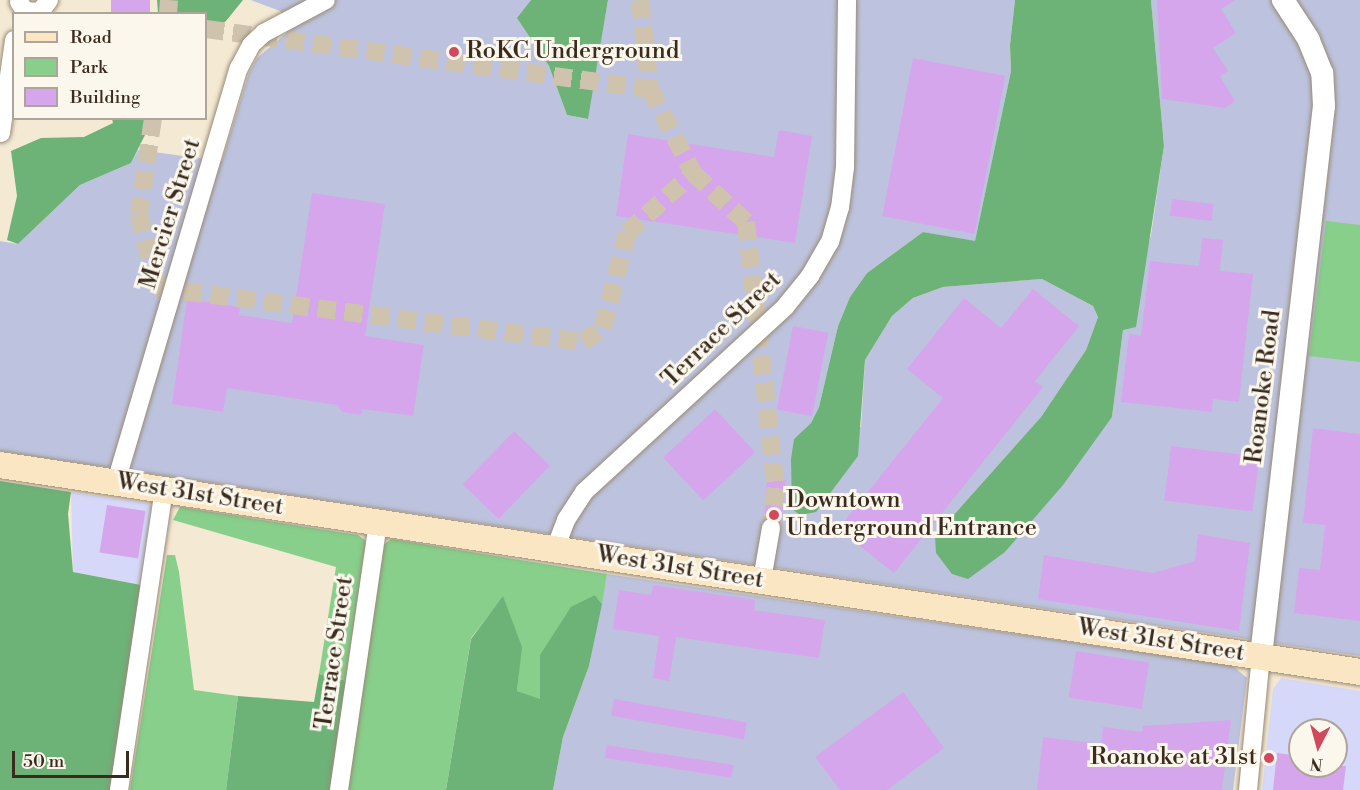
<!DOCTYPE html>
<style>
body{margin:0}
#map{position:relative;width:1360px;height:790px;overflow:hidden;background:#f4e9d2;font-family:"Libre Bodoni",serif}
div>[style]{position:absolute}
.built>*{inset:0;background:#d5d8f9}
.industrial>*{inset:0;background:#bdc3de}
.green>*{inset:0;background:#87cf8b}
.forest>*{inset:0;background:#6db277}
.building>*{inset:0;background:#d6a6ec;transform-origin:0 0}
.minor-tunnel>*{height:18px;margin-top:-9px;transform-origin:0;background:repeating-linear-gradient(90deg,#cfc3ae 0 18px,transparent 0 27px)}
.roads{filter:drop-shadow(0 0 2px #988a78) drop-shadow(0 0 2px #988a78)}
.minor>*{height:18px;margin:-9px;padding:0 9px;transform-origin:9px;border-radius:9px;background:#fff}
.tertiary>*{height:22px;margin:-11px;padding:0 11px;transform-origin:11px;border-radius:11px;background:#fff}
.secondary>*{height:26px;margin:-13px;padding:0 13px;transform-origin:13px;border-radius:13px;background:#fbe6c4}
.dots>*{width:16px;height:16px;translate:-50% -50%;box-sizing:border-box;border:3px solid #fbf7ec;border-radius:50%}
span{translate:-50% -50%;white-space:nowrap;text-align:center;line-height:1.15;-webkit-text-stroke:6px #fbf7ec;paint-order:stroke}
.poi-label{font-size:24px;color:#3b2a1e}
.left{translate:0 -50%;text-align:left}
.right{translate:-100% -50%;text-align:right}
.street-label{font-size:24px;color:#3b2a1e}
.legend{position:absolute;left:12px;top:12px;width:195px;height:108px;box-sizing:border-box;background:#fbf7ec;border:2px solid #aea59a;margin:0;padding:8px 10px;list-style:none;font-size:18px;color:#3b2a1e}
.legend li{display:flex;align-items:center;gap:12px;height:30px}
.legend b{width:30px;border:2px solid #aea59a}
.north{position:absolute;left:1288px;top:718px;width:60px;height:60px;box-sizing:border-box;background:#fbf7ec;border:2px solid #aea59a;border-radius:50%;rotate:186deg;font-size:16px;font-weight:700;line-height:24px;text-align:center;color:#3b2a1e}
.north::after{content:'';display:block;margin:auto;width:21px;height:27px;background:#d1495b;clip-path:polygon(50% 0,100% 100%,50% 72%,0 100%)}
.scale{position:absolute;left:12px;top:751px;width:117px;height:27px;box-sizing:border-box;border:3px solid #3b2a1e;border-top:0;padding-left:8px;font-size:18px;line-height:21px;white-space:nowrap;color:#3b2a1e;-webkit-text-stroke:4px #fbf7ec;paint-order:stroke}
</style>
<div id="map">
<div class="built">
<i style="clip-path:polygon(71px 492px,148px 503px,153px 509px,141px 585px,73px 572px)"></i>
<i style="clip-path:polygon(evenodd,1281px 678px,1360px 691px,1360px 790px,1262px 790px,1273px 689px,1281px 678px,1300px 730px,1336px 730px,1336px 766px,1300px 766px,1300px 730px)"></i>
</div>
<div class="industrial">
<i style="clip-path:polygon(251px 0,531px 0,518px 18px,549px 66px,567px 115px,587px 119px,608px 0,1015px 0,1010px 45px,1011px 71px,975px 242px,923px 232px,867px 273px,850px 297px,838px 326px,819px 407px,811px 423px,794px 439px,861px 427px,865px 360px,892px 316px,913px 298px,943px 287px,1042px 279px,1093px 306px,1098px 317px,1086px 350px,1041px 417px,935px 536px,1005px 552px,1112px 417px,1123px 330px,1151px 235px,1164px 146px,1151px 0,1360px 0,1360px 656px,0 451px,0 241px,18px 244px,80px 185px,131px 163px,138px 150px,222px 161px,249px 73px,257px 58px,294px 27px,280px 11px)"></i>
<i style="clip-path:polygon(607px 574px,1233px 666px,1247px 678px,1233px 790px,553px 790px,563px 737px,589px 666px)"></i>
</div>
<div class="green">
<i style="clip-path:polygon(1326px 221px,1360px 225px,1360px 362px,1309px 356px)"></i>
<i style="clip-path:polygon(180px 507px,358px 535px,365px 540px,367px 550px,347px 681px,319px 674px,336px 567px,173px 520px)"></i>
<i style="clip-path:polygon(391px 539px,607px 574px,602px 604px,595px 595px,540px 700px,517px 691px,521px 647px,503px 597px,471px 638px,446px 790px,345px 790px,382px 546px)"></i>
<i style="clip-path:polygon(167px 555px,175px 555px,179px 572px,194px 690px,238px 696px,226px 790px,130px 790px)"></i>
</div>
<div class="forest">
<i style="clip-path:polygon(157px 0,243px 0,226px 21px,206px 36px,206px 14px,158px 13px)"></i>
<i style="clip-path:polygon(531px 0,608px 0,588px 119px,567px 115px,549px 66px,517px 18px)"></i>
<i style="clip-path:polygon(1015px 0,1151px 0,1164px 146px,1136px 327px,1123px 330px,1112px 417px,1063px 485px,1005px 552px,968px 579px,952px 574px,936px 553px,935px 536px,1041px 417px,1086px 350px,1098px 317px,1093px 306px,1042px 279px,943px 287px,913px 298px,892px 316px,865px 360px,858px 456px,816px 512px,800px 515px,792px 509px,791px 459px,794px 439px,811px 423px,819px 407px,838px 326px,850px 297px,867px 273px,923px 232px,975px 241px,1011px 71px,1010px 45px)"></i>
<i style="clip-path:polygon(112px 119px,153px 119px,131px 163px,80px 185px,18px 244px,7px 240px,17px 196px,11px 151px,41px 138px,84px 137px,113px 123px)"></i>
<i style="clip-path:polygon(0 481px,71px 492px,68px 514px,73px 572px,141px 585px,110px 790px,0 790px)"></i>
<i style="clip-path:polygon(595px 595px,602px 604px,589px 666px,563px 737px,553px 790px,446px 790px,471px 639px,503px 596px,522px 647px,517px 691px,540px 699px,540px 655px,571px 607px)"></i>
<i style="clip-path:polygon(319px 674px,347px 681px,332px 790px,226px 790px,238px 696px,314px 702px)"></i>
</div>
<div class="building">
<i style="left:111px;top:0;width:39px;height:14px"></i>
<i style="clip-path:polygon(1157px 0,1235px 0,1221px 9px,1236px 33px,1213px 48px,1228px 71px,1220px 76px,1235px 101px,1225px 108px,1162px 99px)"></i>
<i style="left:913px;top:58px;width:94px;height:161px;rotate:11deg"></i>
<i style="clip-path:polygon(779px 130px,812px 136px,795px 243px,616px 216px,628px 134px,774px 157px)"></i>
<i style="clip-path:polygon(312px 193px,385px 204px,365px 336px,424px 345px,413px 416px,362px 409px,361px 415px,342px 412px,337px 405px,227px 388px,223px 412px,172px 404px,187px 299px,240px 307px,239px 315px,292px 323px)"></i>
<i style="left:1172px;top:199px;width:42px;height:17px;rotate:7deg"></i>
<i style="clip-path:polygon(1202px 238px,1223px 240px,1220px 271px,1253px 274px,1239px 402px,1213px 399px,1212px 412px,1121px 402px,1129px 334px,1141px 336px,1150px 261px,1199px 266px)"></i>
<i style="clip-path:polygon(1033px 289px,1079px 326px,1035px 381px,1043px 387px,894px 573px,838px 529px,943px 398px,907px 369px,964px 298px,1001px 328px)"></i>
<i style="left:793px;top:326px;width:36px;height:85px;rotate:11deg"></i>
<i style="left:715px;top:409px;width:59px;height:71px;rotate:47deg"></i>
<i style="clip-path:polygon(1313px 428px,1360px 434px,1360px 621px,1294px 613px,1299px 568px,1320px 570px,1325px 525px,1303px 523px)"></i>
<i style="left:514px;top:431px;width:50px;height:74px;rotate:44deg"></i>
<i style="left:1171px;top:446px;width:89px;height:55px;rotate:7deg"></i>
<i style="clip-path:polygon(786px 480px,781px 524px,773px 517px,764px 519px,767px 481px)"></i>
<i style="left:107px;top:505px;width:39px;height:48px;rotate:9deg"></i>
<i style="clip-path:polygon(1198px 534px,1250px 543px,1239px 631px,1038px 599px,1044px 555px,1153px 573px,1195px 561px)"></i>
<i style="clip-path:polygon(653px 585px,755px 600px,754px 610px,825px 620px,819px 658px,676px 637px,669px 681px,653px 678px,659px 636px,613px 629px,619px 590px,651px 595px)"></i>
<i style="left:1076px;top:651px;width:74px;height:47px;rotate:9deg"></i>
<i style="clip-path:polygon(903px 692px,944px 748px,887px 790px,840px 790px,815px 757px)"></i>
<i style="left:614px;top:699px;width:135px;height:17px;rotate:10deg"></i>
<i style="clip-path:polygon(1231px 720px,1222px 790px,1037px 790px,1043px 737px,1101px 744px,1103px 727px,1142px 732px,1143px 726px)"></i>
<i style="left:607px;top:745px;width:128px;height:13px;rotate:9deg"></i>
<i style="clip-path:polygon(1277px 753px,1300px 756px,1300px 766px,1346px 766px,1343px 790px,1273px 790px)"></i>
</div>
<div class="minor-tunnel">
<i style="left:640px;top:0;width:90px;rotate:83.6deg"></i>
<i style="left:650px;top:89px;width:94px;rotate:62.9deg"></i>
<i style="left:693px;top:173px;width:72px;rotate:42.8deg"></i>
<i style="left:746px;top:222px;width:268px;rotate:83.6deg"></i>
<i style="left:776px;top:488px;width:40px;rotate:97.1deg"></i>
<i style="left:168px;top:14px;width:14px;rotate:-86deg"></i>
<i style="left:206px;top:29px;width:448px;rotate:7.7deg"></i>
<i style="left:153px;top:118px;width:97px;rotate:98.3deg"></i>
<i style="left:139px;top:214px;width:76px;rotate:76.3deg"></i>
<i style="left:157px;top:288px;width:429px;rotate:7.2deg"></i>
<i style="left:583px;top:342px;width:24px;rotate:-35deg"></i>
<i style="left:603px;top:328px;width:98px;rotate:-75.8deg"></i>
<i style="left:627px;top:233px;width:89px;rotate:-42.3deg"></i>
</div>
<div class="roads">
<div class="minor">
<i style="left:19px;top:2px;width:11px;rotate:56deg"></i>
<i style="left:25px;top:11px;width:15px;rotate:4deg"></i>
<i style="left:40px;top:12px;width:15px;rotate:-53deg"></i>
<i style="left:1px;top:133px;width:94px;rotate:-82deg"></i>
<i style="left:116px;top:482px;width:432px;rotate:-73.5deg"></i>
<i style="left:239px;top:68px;width:26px;rotate:-62deg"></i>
<i style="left:251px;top:45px;width:18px;rotate:-43deg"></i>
<i style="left:264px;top:33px;width:70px;rotate:-28deg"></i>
<i style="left:555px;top:549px;width:31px;rotate:-69deg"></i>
<i style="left:566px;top:520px;width:33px;rotate:-57deg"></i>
<i style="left:584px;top:492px;width:273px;rotate:-42.6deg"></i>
<i style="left:785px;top:307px;width:40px;rotate:-51deg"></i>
<i style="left:810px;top:276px;width:39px;rotate:-60deg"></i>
<i style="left:830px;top:242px;width:35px;rotate:-74deg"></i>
<i style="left:840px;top:208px;width:41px;rotate:-83deg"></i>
<i style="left:845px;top:167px;width:167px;rotate:-89.3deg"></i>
<i style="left:762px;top:580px;width:53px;rotate:-80.2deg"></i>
<i style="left:119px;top:790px;width:303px;rotate:-81.5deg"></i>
<i style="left:339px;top:790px;width:271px;rotate:-81.7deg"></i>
<i style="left:1248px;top:790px;width:135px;rotate:-84.5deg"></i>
</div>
<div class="tertiary">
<i style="left:1261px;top:656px;width:554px;rotate:-83.47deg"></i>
<i style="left:1324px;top:106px;width:33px;rotate:-93deg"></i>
<i style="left:1322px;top:73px;width:35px;rotate:-112deg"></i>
<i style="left:1309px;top:40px;width:48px;rotate:-123deg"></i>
</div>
<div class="secondary">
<i style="left:0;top:465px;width:1376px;rotate:8.65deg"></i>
</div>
</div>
<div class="dots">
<i style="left:454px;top:52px;background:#d1495b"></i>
<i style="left:774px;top:515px;background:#d1495b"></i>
<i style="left:1269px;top:758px;background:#d1495b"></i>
</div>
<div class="poi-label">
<span class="left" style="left:466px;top:52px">RoKC Underground</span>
<span class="left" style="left:786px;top:515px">Downtown<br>Underground Entrance</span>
<span class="right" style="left:1257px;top:758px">Roanoke at 31st</span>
</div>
<div class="street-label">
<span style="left:171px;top:214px;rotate:-73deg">Mercier Street</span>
<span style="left:722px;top:330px;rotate:-44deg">Terrace Street</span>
<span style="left:1264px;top:387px;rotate:-83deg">Roanoke Road</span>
<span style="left:200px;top:495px;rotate:9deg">West 31st Street</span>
<span style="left:680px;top:568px;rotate:9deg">West 31st Street</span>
<span style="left:1161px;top:641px;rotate:9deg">West 31st Street</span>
<span style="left:335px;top:653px;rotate:-82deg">Terrace Street</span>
</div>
<ul class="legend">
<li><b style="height:8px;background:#fbe6c4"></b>Road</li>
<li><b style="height:16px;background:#87cf8b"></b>Park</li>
<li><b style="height:16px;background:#d6a6ec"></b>Building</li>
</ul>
<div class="north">N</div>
<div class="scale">50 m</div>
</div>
